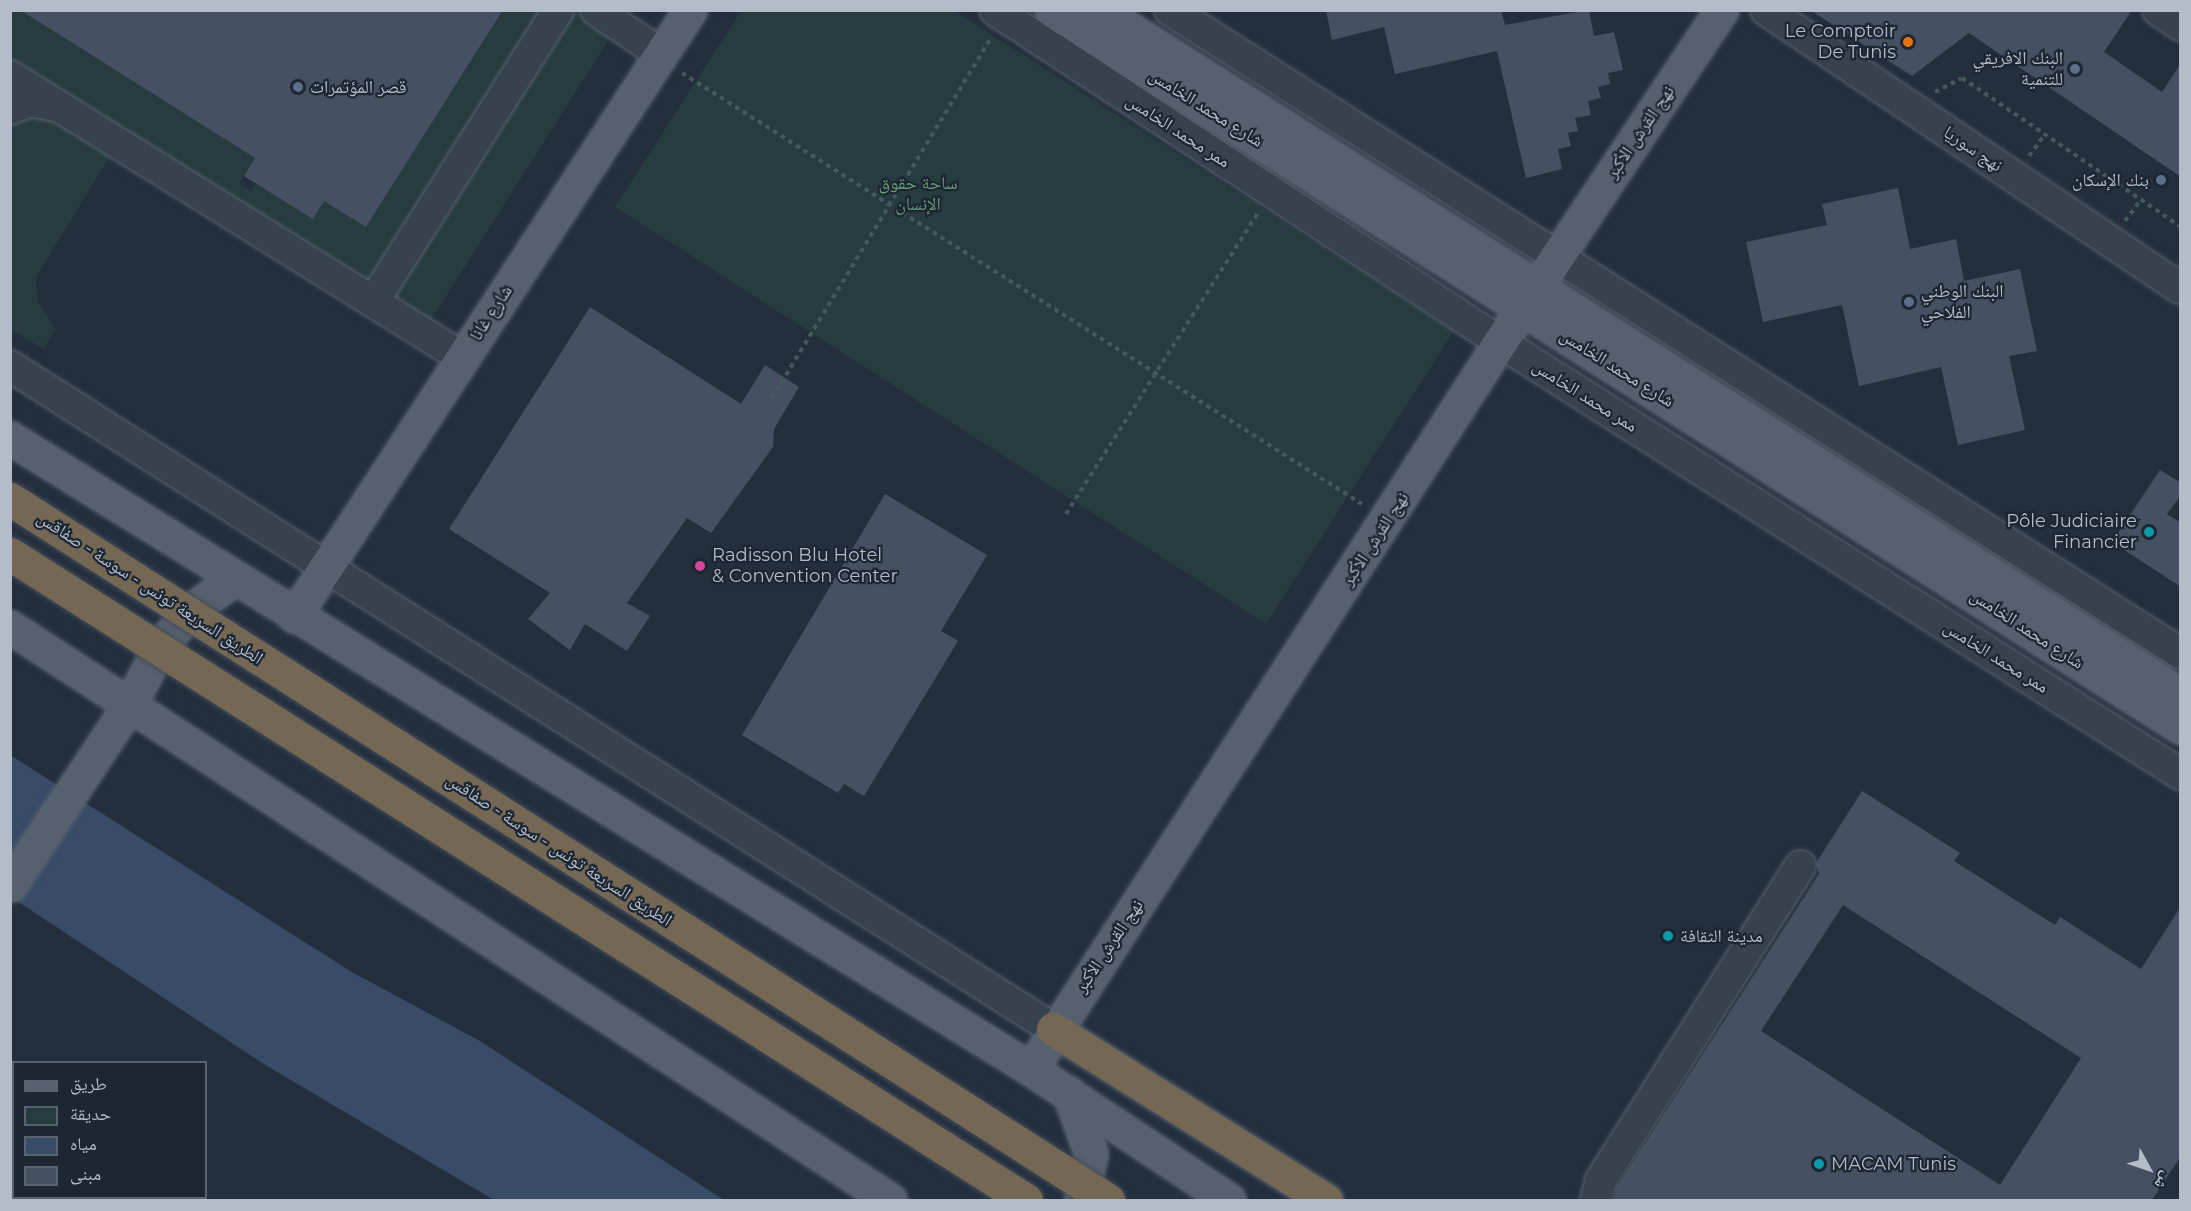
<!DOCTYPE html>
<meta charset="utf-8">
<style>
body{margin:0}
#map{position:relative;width:2191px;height:1211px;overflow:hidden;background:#242f3e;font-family:Montserrat,"Noto Naskh Arabic",sans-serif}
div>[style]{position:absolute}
.green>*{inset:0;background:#263c3f}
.water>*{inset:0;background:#394c67}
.building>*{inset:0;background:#455162}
.path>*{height:4px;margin-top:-2px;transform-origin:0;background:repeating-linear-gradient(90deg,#44595c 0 4.5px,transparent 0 9px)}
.roads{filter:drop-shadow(0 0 2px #565f6c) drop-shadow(0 0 2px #565f6c)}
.minor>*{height:30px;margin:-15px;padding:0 15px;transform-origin:15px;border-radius:15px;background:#38414e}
.major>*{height:33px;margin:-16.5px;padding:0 16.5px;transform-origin:16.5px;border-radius:16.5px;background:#56606e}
.highway>*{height:33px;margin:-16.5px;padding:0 16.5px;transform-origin:16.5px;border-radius:16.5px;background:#746855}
.bridges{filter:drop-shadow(0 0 2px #434c59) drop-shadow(0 0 2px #434c59)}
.highway-bridge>*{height:33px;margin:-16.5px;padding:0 16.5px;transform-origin:16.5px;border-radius:16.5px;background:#746855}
.dots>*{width:16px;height:16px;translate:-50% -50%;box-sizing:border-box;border:3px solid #1d2633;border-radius:50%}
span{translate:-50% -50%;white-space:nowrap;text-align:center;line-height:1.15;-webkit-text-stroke:4.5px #1d2633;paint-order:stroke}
.poi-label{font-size:18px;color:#b4bcc9}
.right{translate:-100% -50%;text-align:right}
.left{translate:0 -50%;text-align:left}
.street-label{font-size:18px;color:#b4bcc9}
.park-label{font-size:18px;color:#6b9a76}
.frame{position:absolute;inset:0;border:12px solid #b4bcc9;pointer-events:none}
.legend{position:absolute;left:12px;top:1061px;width:195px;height:138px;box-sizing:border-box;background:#1d2633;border:2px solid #59626f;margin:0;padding:8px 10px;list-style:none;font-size:18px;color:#b4bcc9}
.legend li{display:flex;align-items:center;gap:12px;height:30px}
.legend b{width:30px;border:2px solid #59626f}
.north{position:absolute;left:2119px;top:1139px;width:60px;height:60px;-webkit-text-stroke:4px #1d2633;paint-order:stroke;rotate:130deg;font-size:16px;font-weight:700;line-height:24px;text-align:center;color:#b4bcc9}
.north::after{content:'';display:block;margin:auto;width:21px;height:27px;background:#b4bcc9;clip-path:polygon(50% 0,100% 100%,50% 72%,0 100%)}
</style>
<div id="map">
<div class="green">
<i style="clip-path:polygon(10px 11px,33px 11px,29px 16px,255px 158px,239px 184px,251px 191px,268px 164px,366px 227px,503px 11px,627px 11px,417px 342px,112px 153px,36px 277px,38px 302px,56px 329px,43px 349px,11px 329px)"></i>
<i style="clip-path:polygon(741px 11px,955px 11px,1454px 331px,1266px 624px,615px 207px)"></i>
</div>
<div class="water">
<i style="clip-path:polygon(10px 755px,350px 971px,480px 1041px,724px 1200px,494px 1200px,267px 1066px,11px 897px)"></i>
</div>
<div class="building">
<i style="clip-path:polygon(20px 10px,503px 10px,366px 227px,324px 201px,313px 219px,244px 176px,255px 158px)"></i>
<i style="clip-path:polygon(1326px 10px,1501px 10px,1505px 25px,1589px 10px,1594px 36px,1614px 32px,1623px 70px,1608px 73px,1610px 84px,1598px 87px,1601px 98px,1588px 101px,1591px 115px,1575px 118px,1578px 131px,1568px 133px,1571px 146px,1558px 149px,1562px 169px,1526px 178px,1497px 51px,1395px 74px,1384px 27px,1332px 40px)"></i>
<i style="clip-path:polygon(1810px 10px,2132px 10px,2104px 52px,2162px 92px,2181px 63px,2181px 177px,1969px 33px,1912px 76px)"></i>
<i style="clip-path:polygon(1898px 188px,1910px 249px,1956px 239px,1964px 281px,2020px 269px,2037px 351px,2009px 356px,2025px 430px,1958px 445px,1941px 367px,1859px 386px,1842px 305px,1763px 322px,1746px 242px,1827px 225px,1822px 204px)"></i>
<i style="clip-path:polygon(590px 307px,741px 404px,765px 365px,799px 387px,774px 429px,773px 447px,711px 533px,687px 518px,627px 603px,650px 616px,627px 651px,585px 624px,570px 650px,528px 619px,550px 593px,449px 529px)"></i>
<i style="clip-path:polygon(2160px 470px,2181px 483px,2181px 495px,2167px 514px,2181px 523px,2181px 587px,2112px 542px)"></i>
<i style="clip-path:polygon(885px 494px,987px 555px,941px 631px,958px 641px,864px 796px,844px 784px,838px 793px,742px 735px)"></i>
<i style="clip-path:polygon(evenodd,1862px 791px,1960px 853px,1954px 861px,2055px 925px,2060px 917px,2141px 969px,2181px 906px,2181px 1156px,2152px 1200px,1614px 1200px,1617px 1187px,1819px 874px,1816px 863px,1862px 791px,1843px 905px,2081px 1058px,2000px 1185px,1761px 1031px,1843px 905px)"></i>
</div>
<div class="path">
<i style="left:682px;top:73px;width:805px;rotate:32.37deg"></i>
<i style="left:1935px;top:92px;width:30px;rotate:-27deg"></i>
<i style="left:1962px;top:78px;width:263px;rotate:34.2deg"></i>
<i style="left:2029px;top:156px;width:26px;rotate:-54deg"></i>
<i style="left:2125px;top:221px;width:26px;rotate:-53deg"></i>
<i style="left:772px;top:398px;width:419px;rotate:-58.7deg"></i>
<i style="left:1066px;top:514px;width:357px;rotate:-57.5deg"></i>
</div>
<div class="roads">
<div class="minor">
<i style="left:596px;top:10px;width:78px;rotate:34.1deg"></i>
<i style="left:995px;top:10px;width:604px;rotate:33.32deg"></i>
<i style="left:1500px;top:342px;width:806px;rotate:32.43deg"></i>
<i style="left:1170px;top:10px;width:1197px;rotate:32.48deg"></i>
<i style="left:1766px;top:10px;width:499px;rotate:33.9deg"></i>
<i style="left:2158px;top:10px;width:27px;rotate:34deg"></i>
<i style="left:10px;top:76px;width:532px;rotate:31.87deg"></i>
<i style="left:10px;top:109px;width:22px;rotate:-22deg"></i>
<i style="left:30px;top:101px;width:26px;rotate:11deg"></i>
<i style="left:373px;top:302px;width:346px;rotate:-57.6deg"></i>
<i style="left:10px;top:366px;width:1236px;rotate:32.44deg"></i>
<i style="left:1596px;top:1200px;width:21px;rotate:-76deg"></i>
<i style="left:1601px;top:1180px;width:372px;rotate:-57.6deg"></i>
</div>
<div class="major">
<i style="left:1052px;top:10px;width:1337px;rotate:32.44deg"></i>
<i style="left:1100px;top:10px;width:1278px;rotate:32.35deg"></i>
<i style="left:10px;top:438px;width:1200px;rotate:31.72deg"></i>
<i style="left:1031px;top:1069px;width:237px;rotate:33.5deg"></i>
<i style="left:294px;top:616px;width:724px;rotate:-56.84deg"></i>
<i style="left:10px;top:627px;width:1050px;rotate:33.07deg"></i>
<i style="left:10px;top:885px;width:216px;rotate:-56.5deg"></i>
<i style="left:129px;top:705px;width:72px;rotate:-61.6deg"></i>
<i style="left:163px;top:642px;width:47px;rotate:-47.6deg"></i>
<i style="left:195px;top:607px;width:48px;rotate:-35.7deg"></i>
<i style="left:1031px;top:1069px;width:865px;rotate:-57.17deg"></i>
<i style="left:1500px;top:342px;width:399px;rotate:-56.3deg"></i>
<i style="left:1069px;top:1093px;width:65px;rotate:70.2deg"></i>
<i style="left:1091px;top:1154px;width:47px;rotate:102.3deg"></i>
</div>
<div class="highway">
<i style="left:1053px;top:1029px;width:322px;rotate:32.1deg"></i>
</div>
</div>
<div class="bridges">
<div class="highway-bridge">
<i style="left:10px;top:499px;width:1303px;rotate:32.56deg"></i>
<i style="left:10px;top:554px;width:1204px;rotate:32.45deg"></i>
</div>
</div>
<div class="dots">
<i style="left:1908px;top:42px;background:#e8710a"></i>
<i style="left:2075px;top:69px;background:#5c6f8a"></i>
<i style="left:298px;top:87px;background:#5c6f8a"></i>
<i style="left:2161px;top:180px;background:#5c6f8a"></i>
<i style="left:1909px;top:302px;background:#5c6f8a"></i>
<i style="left:2149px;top:532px;background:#0f9aa8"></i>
<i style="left:700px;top:566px;background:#d1479c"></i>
<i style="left:1668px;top:936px;background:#0f9aa8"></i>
<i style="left:1819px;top:1164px;background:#0f9aa8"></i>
</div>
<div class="poi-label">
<span class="right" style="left:1896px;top:42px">Le Comptoir<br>De Tunis</span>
<span class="right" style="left:2063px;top:69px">البنك الافريقي<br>للتنمية</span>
<span class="left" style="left:310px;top:87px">قصر المؤتمرات</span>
<span class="right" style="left:2149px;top:180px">بنك الإسكان</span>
<span class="left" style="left:1921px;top:302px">البنك الوطني<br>الفلاحي</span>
<span class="right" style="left:2137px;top:532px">Pôle Judiciaire<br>Financier</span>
<span class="left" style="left:712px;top:566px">Radisson Blu Hotel<br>&amp; Convention Center</span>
<span class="left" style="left:1680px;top:936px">مدينة الثقافة</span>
<span class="left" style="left:1831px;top:1164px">MACAM Tunis</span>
</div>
<div class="street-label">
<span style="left:1206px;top:108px;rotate:32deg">شارع محمد الخامس</span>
<span style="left:1178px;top:131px;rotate:33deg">ممر محمد الخامس</span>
<span style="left:1640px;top:132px;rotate:-56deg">نهج القرش الأكبر</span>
<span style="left:1973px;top:149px;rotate:34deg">نهج سوريا</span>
<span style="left:491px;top:313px;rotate:-57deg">شارع غانا</span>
<span style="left:1617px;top:368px;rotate:32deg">شارع محمد الخامس</span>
<span style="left:1585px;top:396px;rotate:32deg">ممر محمد الخامس</span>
<span style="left:1375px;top:539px;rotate:-57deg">نهج القرش الأكبر</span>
<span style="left:150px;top:588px;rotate:33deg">الطريق السريعة تونس - سوسة - صفاقس</span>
<span style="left:2027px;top:629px;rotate:33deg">شارع محمد الخامس</span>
<span style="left:1996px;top:657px;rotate:32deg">ممر محمد الخامس</span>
<span style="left:559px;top:850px;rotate:33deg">الطريق السريعة تونس - سوسة - صفاقس</span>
<span style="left:1109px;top:946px;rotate:-56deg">نهج القرش الأكبر</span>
</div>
<div class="park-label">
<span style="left:918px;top:194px">ساحة حقوق<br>الإنسان</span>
</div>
<div class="frame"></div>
<ul class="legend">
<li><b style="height:8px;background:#56606e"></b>طريق</li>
<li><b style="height:16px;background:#263c3f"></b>حديقة</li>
<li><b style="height:16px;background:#394c67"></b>مياه</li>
<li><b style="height:16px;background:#455162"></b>مبنى</li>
</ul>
<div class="north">ش</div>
</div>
